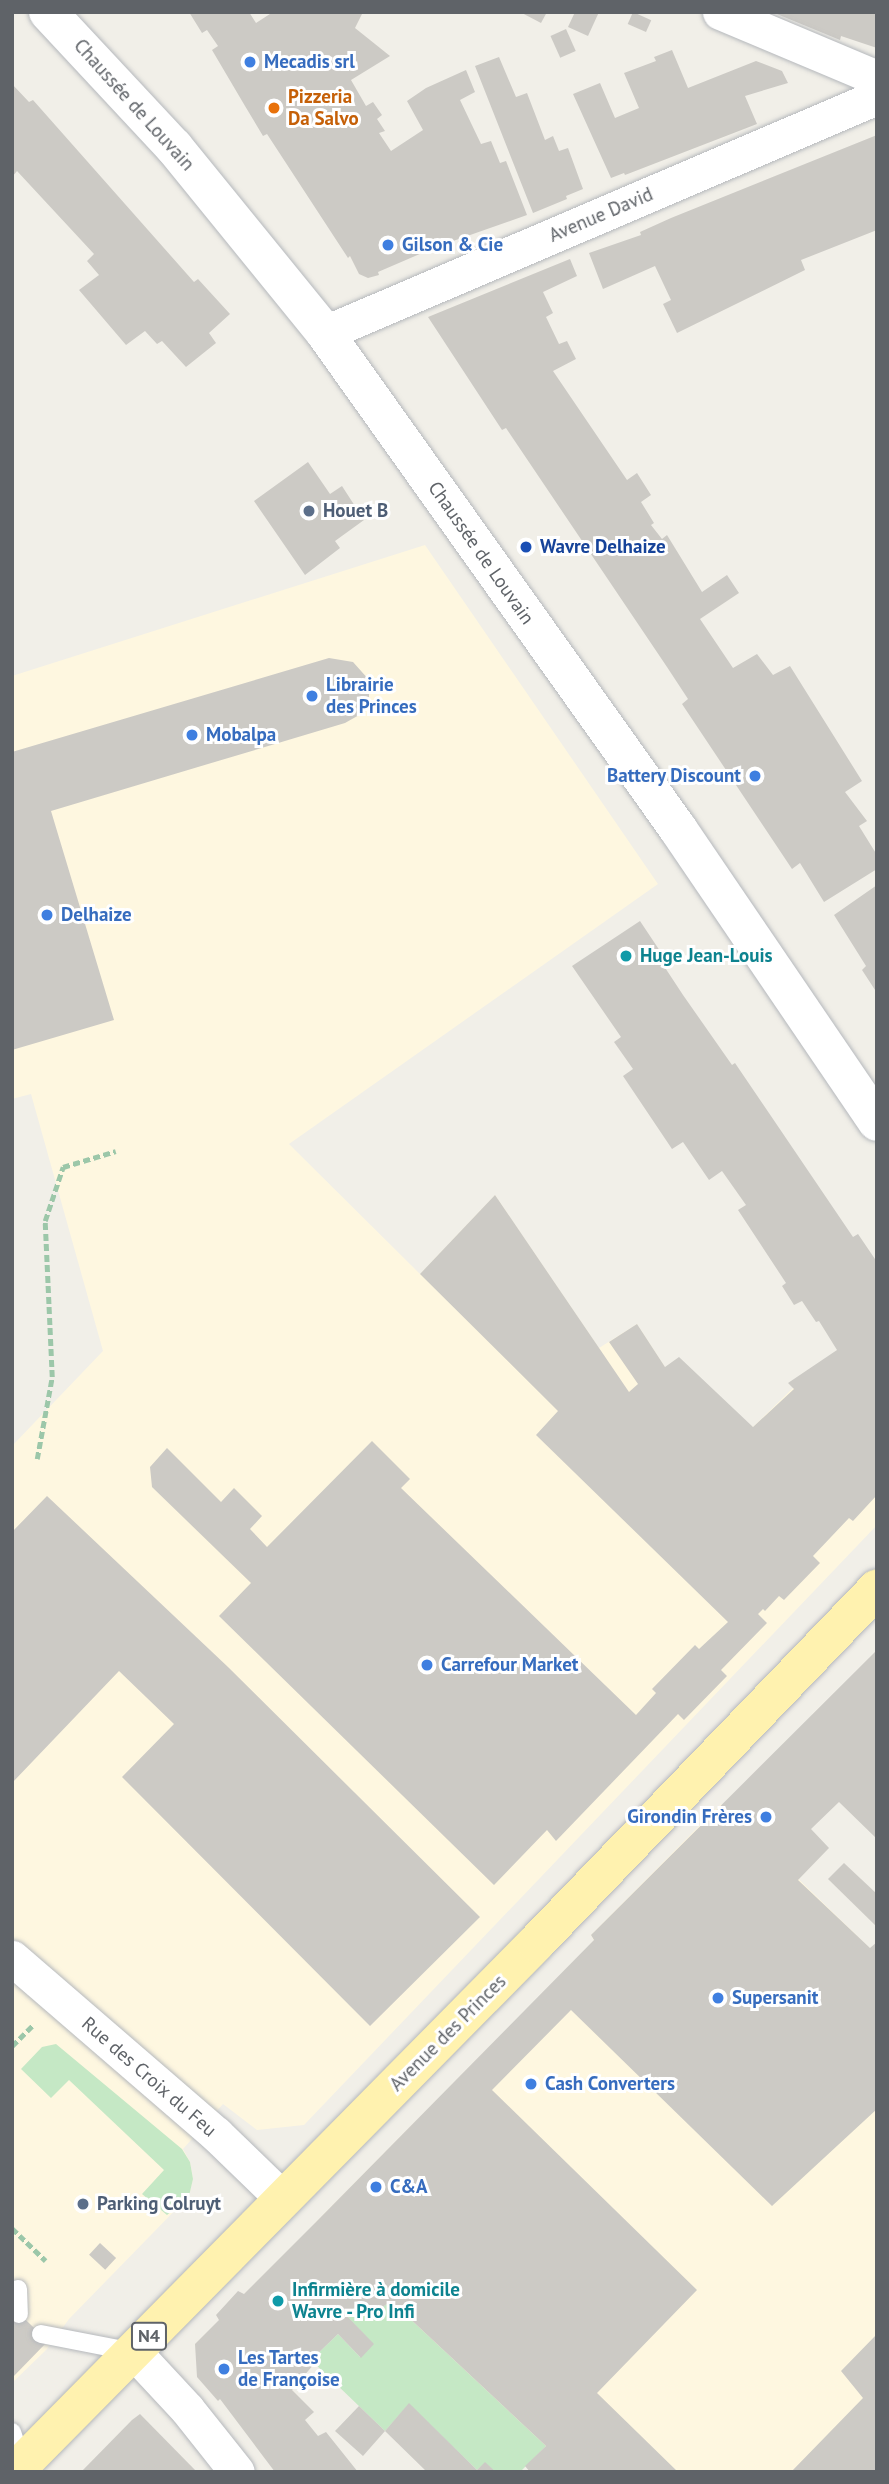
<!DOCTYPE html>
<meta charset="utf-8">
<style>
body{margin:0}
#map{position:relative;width:889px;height:2484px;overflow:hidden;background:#f1efe8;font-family:"PT Sans",sans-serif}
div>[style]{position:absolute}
.commercial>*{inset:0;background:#fef7e0}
.green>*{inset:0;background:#c5e8c5}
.building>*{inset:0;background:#cccac5;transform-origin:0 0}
.path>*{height:4.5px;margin-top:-2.25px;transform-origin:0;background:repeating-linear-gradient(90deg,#9cc7a9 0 7px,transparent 0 10.5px)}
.roads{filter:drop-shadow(0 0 2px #b5b8bc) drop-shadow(0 0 2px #b5b8bc)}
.lane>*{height:18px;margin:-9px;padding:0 9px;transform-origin:9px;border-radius:9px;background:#fff}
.street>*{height:35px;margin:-17.5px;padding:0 17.5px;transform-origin:17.5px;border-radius:17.5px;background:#fff}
.secondary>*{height:38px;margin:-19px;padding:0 19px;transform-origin:19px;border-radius:19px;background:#fff}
.primary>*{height:38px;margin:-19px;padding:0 19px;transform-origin:19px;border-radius:19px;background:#fff2af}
.dots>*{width:19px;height:19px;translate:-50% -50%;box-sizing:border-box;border:4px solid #fff;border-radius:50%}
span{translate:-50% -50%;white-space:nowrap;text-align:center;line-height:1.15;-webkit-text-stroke:6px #fff;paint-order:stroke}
.shield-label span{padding:2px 5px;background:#fff;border:2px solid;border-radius:5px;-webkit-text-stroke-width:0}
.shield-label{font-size:18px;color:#5f6368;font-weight:700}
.shop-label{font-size:19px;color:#366cbe;font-weight:700}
.left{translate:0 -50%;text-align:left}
.right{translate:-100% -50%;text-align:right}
.food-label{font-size:19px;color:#c56008;font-weight:700}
.street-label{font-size:19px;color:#5f6368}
.service-label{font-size:19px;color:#4e5e75;font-weight:700}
.transit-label{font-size:19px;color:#164399;font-weight:700}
.culture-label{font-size:19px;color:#0d838f;font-weight:700}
.frame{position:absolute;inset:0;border:14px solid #5f6368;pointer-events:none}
</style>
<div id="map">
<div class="commercial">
<i style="clip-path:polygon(425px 545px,658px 884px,289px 1144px,420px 1274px,495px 1195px,599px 1348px,637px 1324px,665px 1367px,753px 1427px,793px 1388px,877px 1323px,877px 1525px,304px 2125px,257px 2130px,223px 2104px,183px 2149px,190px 2162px,193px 2179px,189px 2196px,69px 2319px,47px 2349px,12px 2383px,12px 1446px,103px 1351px,31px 1094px,12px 1099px,12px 676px)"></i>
<i style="clip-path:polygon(721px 1804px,877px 1955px,877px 2472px,572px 2472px,391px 2301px,315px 2223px,594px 1941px,591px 1935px)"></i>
</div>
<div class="green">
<i style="clip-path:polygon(56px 2044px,182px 2149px,190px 2162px,193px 2179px,189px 2196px,167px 2215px,142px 2194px,164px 2170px,69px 2080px,51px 2098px,21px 2069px,42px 2047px)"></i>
<i style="clip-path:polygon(391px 2301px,546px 2446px,520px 2472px,496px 2472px,485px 2463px,477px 2470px,409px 2404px,385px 2431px,311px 2360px,338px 2334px,360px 2357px,373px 2344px,346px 2315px,360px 2303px,373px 2314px)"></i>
</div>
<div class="building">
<i style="clip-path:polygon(189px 12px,249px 12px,256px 23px,273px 12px,363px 12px,355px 28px,390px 56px,351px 80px,366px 106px,373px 102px,382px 115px,377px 119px,385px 131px,379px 133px,391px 151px,423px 130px,407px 101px,426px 88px,466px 70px,475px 92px,460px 100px,481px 144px,491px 141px,500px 163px,506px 161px,527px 215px,436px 247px,378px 272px,379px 275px,368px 278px,359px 274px,350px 256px,348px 258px,267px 134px,263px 136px,245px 106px,212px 50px,218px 46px,207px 30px,202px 33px)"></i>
<i style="clip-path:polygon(520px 12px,547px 12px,541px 23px)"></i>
<i style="clip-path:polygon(575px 12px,599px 12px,588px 36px,568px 27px)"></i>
<i style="left:633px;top:12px;width:20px;height:13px;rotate:24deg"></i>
<i style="clip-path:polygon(772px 12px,877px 12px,877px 48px,841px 36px,840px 40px)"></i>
<i style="left:566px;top:29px;width:24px;height:17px;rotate:66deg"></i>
<i style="clip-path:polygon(672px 50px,688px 88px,756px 61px,782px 71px,788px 83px,745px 96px,757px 124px,625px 175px,624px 173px,611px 178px,573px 94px,600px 83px,615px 118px,639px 108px,624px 73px,656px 61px,654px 57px)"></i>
<i style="clip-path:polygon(499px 57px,516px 97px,527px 93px,545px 140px,553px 136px,559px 151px,568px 148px,583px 189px,566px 196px,567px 199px,533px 213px,475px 66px)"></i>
<i style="clip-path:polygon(12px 84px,29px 102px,33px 100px,194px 282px,198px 279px,230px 314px,209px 333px,216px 343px,186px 367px,162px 341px,157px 344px,145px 331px,126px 345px,79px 290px,99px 275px,87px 261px,94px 254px,17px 171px,12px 177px)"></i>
<i style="clip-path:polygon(877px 135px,877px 230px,801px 260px,805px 270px,677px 333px,663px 304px,671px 300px,655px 266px,603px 289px,589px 253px,641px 235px,640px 232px,671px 218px)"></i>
<i style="clip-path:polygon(570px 259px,577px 276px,543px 292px,553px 313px,546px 317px,559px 344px,567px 341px,576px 359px,553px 371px,627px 480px,637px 473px,651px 495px,641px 502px,654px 523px,651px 525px,662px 539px,667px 535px,702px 592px,727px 575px,739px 593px,700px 619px,733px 668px,757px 654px,773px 675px,790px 666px,862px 781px,845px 792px,867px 821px,859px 826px,877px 855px,877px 869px,824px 902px,800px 863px,792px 869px,682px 704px,688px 699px,667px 667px,506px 428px,502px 430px,428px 317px)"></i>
<i style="clip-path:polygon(308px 462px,330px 494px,342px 486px,364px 520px,335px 541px,340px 548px,305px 575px,254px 501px)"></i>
<i style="clip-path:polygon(329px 658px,353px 662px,370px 681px,368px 710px,345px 723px,51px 811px,114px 1020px,12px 1050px,12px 752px)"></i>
<i style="clip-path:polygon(877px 885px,877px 993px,862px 970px,866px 966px,834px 915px)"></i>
<i style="clip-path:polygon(640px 921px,664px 957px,660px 960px,683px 995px,732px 1065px,735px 1063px,853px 1237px,858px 1234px,877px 1262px,877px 1495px,853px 1521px,849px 1518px,813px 1556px,820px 1563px,784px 1600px,779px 1596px,765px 1611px,763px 1609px,758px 1614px,767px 1623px,721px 1670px,727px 1676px,684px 1720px,678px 1714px,556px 1841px,547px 1830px,494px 1885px,219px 1616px,251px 1583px,152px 1487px,150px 1467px,167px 1448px,221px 1502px,234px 1488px,262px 1516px,250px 1529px,267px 1547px,372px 1441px,410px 1479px,401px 1488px,636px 1715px,656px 1693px,652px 1689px,695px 1645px,699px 1649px,728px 1622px,536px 1435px,558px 1411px,420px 1274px,495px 1195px,629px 1392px,638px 1384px,609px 1342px,637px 1324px,665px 1367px,679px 1357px,753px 1427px,794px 1389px,788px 1383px,837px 1350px,819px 1321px,816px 1322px,802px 1301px,794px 1305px,782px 1286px,786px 1283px,738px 1210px,746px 1205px,722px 1171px,709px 1180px,683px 1142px,672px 1149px,623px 1076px,633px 1069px,614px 1042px,621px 1037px,572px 966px)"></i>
<i style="clip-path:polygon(47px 1496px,228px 1667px,480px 1917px,370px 2026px,122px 1777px,174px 1724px,119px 1671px,12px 1783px,12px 1532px)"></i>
<i style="clip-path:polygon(877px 1650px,877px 1839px,839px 1802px,811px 1829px,829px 1848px,798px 1880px,870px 1948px,877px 1942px,877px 2109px,772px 2206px,571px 2010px,492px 2090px,697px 2290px,597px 2393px,678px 2472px,530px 2472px,525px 2466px,546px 2446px,391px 2301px,373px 2314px,360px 2303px,346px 2315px,374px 2344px,361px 2358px,338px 2334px,311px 2360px,314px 2364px,292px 2390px,314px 2412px,305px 2420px,318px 2436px,326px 2432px,358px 2472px,275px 2472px,220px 2399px,218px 2401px,197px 2377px,195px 2344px,219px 2320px,216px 2315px,238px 2291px,244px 2294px,315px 2223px,594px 1940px,591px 1935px)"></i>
<i style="clip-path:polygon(844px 1863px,877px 1894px,877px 1927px,828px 1879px)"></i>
<i style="left:100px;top:2243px;width:22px;height:16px;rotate:43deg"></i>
<i style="clip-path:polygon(13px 2308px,48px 2341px,12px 2378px,12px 2310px)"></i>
<i style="clip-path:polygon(877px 2334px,877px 2472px,791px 2472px,863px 2398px,841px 2371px)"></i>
<i style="clip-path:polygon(409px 2403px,477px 2470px,485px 2462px,496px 2472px,427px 2472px,385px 2431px,363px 2456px,335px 2431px,359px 2406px,385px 2431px)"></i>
<i style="clip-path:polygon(140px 2414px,197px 2472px,81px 2472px,132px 2420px)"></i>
</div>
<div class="path">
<i style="left:37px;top:1459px;width:83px;rotate:-79.6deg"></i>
<i style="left:52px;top:1377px;width:156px;rotate:-92.6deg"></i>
<i style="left:45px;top:1221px;width:57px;rotate:-71.6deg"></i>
<i style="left:63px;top:1167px;width:55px;rotate:-16.8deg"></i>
<i style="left:12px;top:2046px;width:31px;rotate:-45deg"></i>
<i style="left:12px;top:2228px;width:47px;rotate:44.1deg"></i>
</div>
<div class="roads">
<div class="lane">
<i style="left:18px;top:2289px;width:25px;rotate:88deg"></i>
<i style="left:41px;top:2334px;width:95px;rotate:11deg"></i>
<i style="left:12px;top:2432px;width:33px;rotate:72deg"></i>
</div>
<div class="street">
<i style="left:720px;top:12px;width:170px;rotate:22.8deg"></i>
<i style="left:325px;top:333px;width:600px;rotate:-23.15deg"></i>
<i style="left:12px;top:1958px;width:269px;rotate:40.8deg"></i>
<i style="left:216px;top:2134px;width:93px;rotate:44.1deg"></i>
<i style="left:134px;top:2352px;width:78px;rotate:47.1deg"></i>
<i style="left:187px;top:2409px;width:80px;rotate:51.6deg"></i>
</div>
<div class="secondary">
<i style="left:48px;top:12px;width:185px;rotate:47deg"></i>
<i style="left:174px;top:147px;width:240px;rotate:50.9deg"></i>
<i style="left:325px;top:333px;width:609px;rotate:54.56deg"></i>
<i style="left:678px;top:829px;width:354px;rotate:55.8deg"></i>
</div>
<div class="primary">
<i style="left:14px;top:2472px;width:743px;rotate:-45.38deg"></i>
<i style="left:536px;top:1943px;width:492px;rotate:-46.1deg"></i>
</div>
</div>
<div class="dots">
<i style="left:250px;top:62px;background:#3f7fe0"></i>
<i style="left:274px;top:108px;background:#e8710a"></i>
<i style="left:388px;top:245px;background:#3f7fe0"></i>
<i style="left:309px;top:511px;background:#5c6f8a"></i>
<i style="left:526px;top:547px;background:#1a4fb4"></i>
<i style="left:312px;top:696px;background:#3f7fe0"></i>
<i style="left:192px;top:735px;background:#3f7fe0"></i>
<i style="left:755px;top:776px;background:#3f7fe0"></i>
<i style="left:47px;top:915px;background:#3f7fe0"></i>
<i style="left:626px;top:956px;background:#0f9aa8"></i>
<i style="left:427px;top:1665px;background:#3f7fe0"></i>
<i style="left:766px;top:1817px;background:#3f7fe0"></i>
<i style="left:718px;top:1998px;background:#3f7fe0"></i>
<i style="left:531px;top:2084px;background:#3f7fe0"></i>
<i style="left:376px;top:2187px;background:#3f7fe0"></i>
<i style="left:83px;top:2204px;background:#5c6f8a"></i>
<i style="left:278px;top:2301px;background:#0f9aa8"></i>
<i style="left:224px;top:2369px;background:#3f7fe0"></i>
</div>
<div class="shield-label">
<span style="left:149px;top:2336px">N4</span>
</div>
<div class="shop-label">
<span class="left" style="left:264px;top:62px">Mecadis srl</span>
<span class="left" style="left:402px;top:245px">Gilson &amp; Cie</span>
<span class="left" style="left:326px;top:696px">Librairie<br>des Princes</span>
<span class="left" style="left:206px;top:735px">Mobalpa</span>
<span class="right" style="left:741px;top:776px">Battery Discount</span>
<span class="left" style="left:61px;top:915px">Delhaize</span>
<span class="left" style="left:441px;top:1665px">Carrefour Market</span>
<span class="right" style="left:752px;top:1817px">Girondin Frères</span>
<span class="left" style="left:732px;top:1998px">Supersanit</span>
<span class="left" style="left:545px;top:2084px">Cash Converters</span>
<span class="left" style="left:390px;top:2187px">C&amp;A</span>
<span class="left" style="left:238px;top:2369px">Les Tartes<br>de Françoise</span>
</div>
<div class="food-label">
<span class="left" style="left:288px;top:108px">Pizzeria<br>Da Salvo</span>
</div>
<div class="street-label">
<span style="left:134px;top:105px;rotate:48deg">Chaussée de Louvain</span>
<span style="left:601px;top:215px;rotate:-23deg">Avenue David</span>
<span style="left:481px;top:553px;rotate:55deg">Chaussée de Louvain</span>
<span style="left:448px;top:2033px;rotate:-45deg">Avenue des Princes</span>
<span style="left:149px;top:2077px;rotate:41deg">Rue des Croix du Feu</span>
</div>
<div class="service-label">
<span class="left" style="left:323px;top:511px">Houet B</span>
<span class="left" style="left:97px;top:2204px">Parking Colruyt</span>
</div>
<div class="transit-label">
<span class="left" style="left:540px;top:547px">Wavre Delhaize</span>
</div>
<div class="culture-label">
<span class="left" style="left:640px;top:956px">Huge Jean-Louis</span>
<span class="left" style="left:292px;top:2301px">Infirmière à domicile<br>Wavre - Pro Infi</span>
</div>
<div class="frame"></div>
</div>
